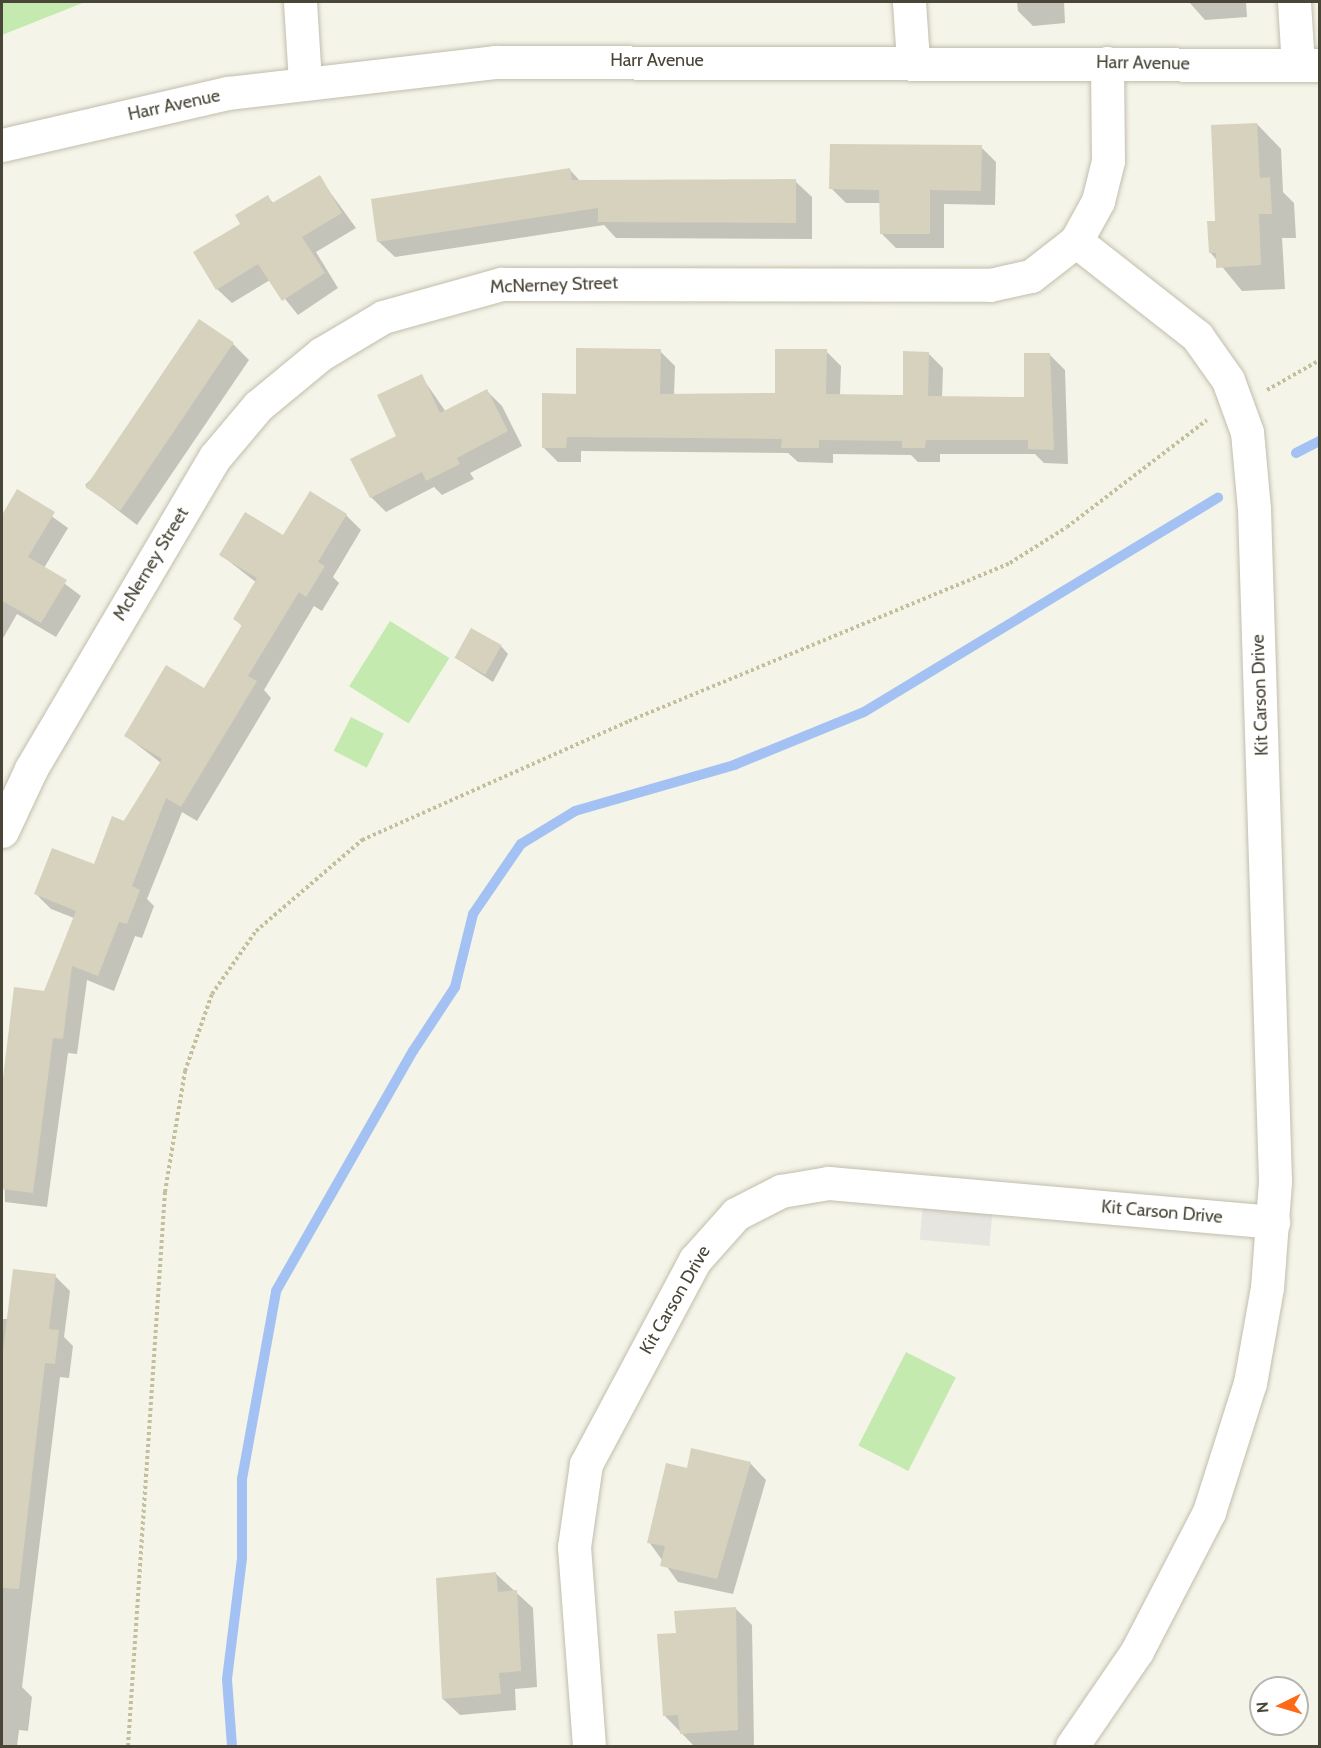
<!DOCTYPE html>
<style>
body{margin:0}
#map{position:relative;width:1321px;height:1748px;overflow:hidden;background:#f5f4e9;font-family:Cabin,sans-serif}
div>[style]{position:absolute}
.green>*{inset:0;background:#c4eab0;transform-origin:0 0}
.parking>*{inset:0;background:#e6e5e0;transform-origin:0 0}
.shadow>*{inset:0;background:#0003}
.stream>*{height:10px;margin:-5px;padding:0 5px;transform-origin:5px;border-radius:5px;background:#a3c2f3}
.building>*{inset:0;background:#d7d2bd;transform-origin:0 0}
.path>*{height:4px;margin-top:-2px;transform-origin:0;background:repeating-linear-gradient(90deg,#c3be9b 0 3px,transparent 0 6px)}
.roads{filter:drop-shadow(0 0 2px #c1beab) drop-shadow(0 0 2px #c1beab)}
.street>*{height:33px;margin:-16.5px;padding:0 16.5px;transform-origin:16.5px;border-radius:16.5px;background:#fff}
span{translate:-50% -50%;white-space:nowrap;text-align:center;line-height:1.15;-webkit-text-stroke:4.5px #fff;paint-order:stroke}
.street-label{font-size:18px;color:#494637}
.frame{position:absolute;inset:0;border:3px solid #494637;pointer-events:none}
.north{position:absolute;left:1249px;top:1676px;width:60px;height:60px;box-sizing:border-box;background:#fff;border:2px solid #b6b5af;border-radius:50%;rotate:265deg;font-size:16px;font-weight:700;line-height:24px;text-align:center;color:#494637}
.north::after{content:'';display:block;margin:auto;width:21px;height:27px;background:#ff6a16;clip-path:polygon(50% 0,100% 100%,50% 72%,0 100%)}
</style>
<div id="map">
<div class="green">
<i style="clip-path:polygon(2px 2px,85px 2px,2px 35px)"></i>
<i style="left:390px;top:621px;width:70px;height:77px;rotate:32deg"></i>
<i style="left:351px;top:717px;width:37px;height:38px;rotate:27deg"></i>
<i style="left:906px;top:1352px;width:56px;height:105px;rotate:27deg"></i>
</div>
<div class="parking">
<i style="left:924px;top:1191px;width:70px;height:49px;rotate:5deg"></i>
</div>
<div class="shadow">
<i style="clip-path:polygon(1017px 2px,1064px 2px,1065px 23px,1033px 26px,1018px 11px)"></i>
<i style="clip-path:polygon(1189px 2px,1246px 2px,1247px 17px,1205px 20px)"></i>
<i style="clip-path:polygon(1257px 124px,1281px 149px,1283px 192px,1294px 203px,1296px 238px,1282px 238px,1285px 289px,1242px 291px,1210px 252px)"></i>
<i style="clip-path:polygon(981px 147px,996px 162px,995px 205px,944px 204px,944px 248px,896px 248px,881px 233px,881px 203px,846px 203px,831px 188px)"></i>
<i style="clip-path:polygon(570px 170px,581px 182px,795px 181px,812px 197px,812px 239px,616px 238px,604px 225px,395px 257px,378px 241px)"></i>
<i style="clip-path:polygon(319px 177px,356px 228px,316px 252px,338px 288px,298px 315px,270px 280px,232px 303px,217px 289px,242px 224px,268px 197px,274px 204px)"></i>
<i style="clip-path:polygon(233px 344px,249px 360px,137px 525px,85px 485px)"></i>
<i style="clip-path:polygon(660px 351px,675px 366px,674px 396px,777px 395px,826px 351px,841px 366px,840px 396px,904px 397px,928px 353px,943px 368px,942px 398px,1025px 398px,1050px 355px,1065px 370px,1068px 464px,1044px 463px,1035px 454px,940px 454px,940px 462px,918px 462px,911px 455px,833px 454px,833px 463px,798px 462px,788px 453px,581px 451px,581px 462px,558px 462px,543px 447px,577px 395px)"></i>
<i style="clip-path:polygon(421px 376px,446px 412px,487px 391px,502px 406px,522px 446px,470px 473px,474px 479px,442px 495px,434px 487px,386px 512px,371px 497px)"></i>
<i style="clip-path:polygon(17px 491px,68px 528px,44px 568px,81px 596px,56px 637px,17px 614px,2px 640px,2px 517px)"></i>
<i style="clip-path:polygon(346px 515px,361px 530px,333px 577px,339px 583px,322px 611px,314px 606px,264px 690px,271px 698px,197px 821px,182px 812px,147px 899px,154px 906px,142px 938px,135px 936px,114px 991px,87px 980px,77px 1054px,68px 1053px,47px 1207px,5px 1202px,2px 1098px,15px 989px,45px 993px,74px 918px,51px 909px,36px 894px,95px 866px,161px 763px,126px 736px,205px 691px,243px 627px,235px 619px,257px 583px,221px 555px)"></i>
<i style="clip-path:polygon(501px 646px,508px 654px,493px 682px,456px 658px)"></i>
<i style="clip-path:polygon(55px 1276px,70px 1291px,64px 1337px,73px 1346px,69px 1378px,60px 1377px,22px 1687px,32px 1697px,28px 1731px,19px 1730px,17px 1746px,2px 1746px,2px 1319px,8px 1319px)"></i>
<i style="clip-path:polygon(750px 1463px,766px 1480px,733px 1594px,678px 1582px,649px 1542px,688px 1470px)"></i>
<i style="clip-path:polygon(496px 1574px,533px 1608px,537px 1687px,515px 1689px,516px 1710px,460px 1715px,443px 1699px)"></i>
<i style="clip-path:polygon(735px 1608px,752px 1625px,754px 1746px,694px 1746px,664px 1715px,677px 1634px)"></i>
</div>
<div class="stream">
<i style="left:1296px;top:453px;width:27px;rotate:-27deg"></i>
<i style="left:232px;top:1746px;width:67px;rotate:-94.3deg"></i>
<i style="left:227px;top:1679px;width:122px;rotate:-82.9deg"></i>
<i style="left:242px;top:1558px;width:79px;rotate:-90deg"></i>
<i style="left:242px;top:1479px;width:191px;rotate:-79.7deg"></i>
<i style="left:276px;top:1291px;width:276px;rotate:-60.3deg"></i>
<i style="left:413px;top:1051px;width:77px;rotate:-56.7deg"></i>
<i style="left:455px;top:987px;width:75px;rotate:-76.1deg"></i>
<i style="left:473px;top:914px;width:85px;rotate:-55.6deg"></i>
<i style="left:521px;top:844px;width:63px;rotate:-31.4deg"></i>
<i style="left:575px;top:811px;width:166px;rotate:-16.1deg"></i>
<i style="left:734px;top:765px;width:140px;rotate:-22.2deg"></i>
<i style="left:864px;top:712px;width:414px;rotate:-31.2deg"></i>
</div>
<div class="building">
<i style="clip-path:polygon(1257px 123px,1260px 178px,1270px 177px,1272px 214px,1259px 214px,1261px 265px,1216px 268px,1216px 253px,1209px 253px,1207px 221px,1215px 221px,1211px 125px)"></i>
<i style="clip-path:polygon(830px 144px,982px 145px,981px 191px,930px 190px,930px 234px,880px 234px,879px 190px,829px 189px)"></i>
<i style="clip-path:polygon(570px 168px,572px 180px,796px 179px,796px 223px,598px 222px,598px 208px,377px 242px,371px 199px)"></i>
<i style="clip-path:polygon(320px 175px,342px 213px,302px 237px,325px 273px,282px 301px,258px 264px,216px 290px,193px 252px,240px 224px,235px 215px,268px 195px,272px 203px)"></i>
<i style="left:199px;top:319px;width:42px;height:203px;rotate:34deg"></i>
<i style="clip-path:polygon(576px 348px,661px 349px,660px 394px,775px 393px,775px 349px,827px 349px,826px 394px,903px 395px,903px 351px,929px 352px,928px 396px,1024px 397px,1024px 353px,1050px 353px,1054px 450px,1028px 449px,1028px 440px,926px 440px,925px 448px,902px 448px,902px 441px,819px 440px,819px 448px,781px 448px,782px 439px,693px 438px,567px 437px,566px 448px,542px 448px,542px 393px,576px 394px)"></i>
<i style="clip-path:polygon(422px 374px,440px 413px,487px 389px,508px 431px,457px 458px,460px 464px,426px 481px,422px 472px,370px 498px,350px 459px,396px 436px,377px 395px)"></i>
<i style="clip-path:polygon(17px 489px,55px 512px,28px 557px,67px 580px,41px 623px,2px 601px,2px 515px)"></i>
<i style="clip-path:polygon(310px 491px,347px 514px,318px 562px,325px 566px,306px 597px,299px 592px,248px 676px,257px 681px,181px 807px,166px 798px,132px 886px,140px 890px,127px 924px,119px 922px,98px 976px,72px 966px,63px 1039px,53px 1038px,33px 1193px,2px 1189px,2px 1086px,14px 987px,44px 991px,76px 911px,34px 894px,52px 848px,94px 864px,112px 816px,124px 821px,162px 759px,124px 736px,166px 665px,204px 688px,242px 625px,233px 619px,257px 578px,219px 555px,245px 512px,283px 535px)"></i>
<i style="left:471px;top:628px;width:35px;height:34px;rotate:29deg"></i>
<i style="clip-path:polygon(13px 1269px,56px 1274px,49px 1329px,59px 1330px,55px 1364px,45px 1363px,19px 1589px,2px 1588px,2px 1359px)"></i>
<i style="clip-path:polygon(691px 1448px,751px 1462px,717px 1579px,660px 1566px,665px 1546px,647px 1543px,666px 1463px,687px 1468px)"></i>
<i style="clip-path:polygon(496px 1572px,498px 1592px,517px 1590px,521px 1671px,499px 1673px,501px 1694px,442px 1699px,436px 1578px)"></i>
<i style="clip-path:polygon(736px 1607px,738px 1730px,680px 1734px,678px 1715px,663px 1716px,657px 1634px,676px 1633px,674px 1611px)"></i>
</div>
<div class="path">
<i style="left:1267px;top:390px;width:61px;rotate:-29.5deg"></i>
<i style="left:128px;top:1746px;width:555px;rotate:-86.18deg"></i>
<i style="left:165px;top:1192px;width:123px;rotate:-80.6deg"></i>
<i style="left:185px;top:1071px;width:82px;rotate:-70.7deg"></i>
<i style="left:212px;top:994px;width:77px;rotate:-55.1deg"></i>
<i style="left:256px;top:931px;width:140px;rotate:-40.6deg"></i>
<i style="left:362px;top:840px;width:292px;rotate:-24deg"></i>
<i style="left:629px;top:721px;width:412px;rotate:-22.5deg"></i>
<i style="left:1010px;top:563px;width:67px;rotate:-32.3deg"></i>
<i style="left:1067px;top:527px;width:176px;rotate:-37.4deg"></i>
</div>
<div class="roads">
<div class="street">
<i style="left:300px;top:2px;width:79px;rotate:86.4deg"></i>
<i style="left:909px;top:2px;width:58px;rotate:86.1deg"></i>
<i style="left:1294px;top:2px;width:63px;rotate:86.4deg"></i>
<i style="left:2px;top:145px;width:232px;rotate:-13deg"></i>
<i style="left:228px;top:93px;width:269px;rotate:-6.6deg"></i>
<i style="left:495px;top:62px;width:825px;rotate:0.21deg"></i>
<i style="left:2px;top:831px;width:68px;rotate:-64.9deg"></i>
<i style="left:31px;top:769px;width:362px;rotate:-59.5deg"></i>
<i style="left:215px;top:457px;width:67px;rotate:-49.9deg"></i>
<i style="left:258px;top:406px;width:82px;rotate:-39.5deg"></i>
<i style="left:321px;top:354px;width:72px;rotate:-30.8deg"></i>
<i style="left:383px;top:317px;width:123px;rotate:-15.6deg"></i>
<i style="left:501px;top:284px;width:489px;rotate:0.1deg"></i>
<i style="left:990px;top:285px;width:42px;rotate:-12.4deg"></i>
<i style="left:1031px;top:276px;width:57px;rotate:-37.9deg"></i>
<i style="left:1076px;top:241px;width:46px;rotate:-61.2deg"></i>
<i style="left:1098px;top:201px;width:41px;rotate:-76deg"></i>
<i style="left:1108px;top:161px;width:98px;rotate:-90.6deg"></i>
<i style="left:589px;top:1746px;width:200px;rotate:-94.3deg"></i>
<i style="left:574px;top:1547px;width:84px;rotate:-81.8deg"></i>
<i style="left:586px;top:1464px;width:231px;rotate:-61.9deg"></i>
<i style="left:695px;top:1260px;width:62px;rotate:-48.3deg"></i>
<i style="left:736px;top:1214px;width:51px;rotate:-27.1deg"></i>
<i style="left:781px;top:1191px;width:48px;rotate:-9.7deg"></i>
<i style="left:828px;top:1183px;width:447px;rotate:5deg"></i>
<i style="left:1072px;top:1746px;width:115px;rotate:-55.6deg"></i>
<i style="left:1137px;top:1651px;width:157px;rotate:-62.6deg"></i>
<i style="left:1209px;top:1512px;width:135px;rotate:-72.4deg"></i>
<i style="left:1250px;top:1383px;width:97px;rotate:-79.9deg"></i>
<i style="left:1267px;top:1288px;width:107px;rotate:-85.7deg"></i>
<i style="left:1275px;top:1181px;width:672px;rotate:-91.79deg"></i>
<i style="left:1254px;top:509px;width:77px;rotate:-95.2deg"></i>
<i style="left:1247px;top:432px;width:55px;rotate:-110.1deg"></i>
<i style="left:1228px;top:380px;width:54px;rotate:-125.2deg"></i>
<i style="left:1197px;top:336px;width:154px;rotate:-141.9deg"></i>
</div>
</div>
<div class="street-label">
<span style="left:657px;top:60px">Harr Avenue</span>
<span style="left:1143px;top:63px;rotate:1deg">Harr Avenue</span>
<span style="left:174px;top:105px;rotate:-12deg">Harr Avenue</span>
<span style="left:554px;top:285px;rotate:-2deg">McNerney Street</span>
<span style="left:151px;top:564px;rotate:-59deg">McNerney Street</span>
<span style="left:1260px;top:695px;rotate:-92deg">Kit Carson Drive</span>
<span style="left:1162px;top:1212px;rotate:5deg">Kit Carson Drive</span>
<span style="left:675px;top:1300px;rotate:-60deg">Kit Carson Drive</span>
</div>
<div class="frame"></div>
<div class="north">N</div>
</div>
